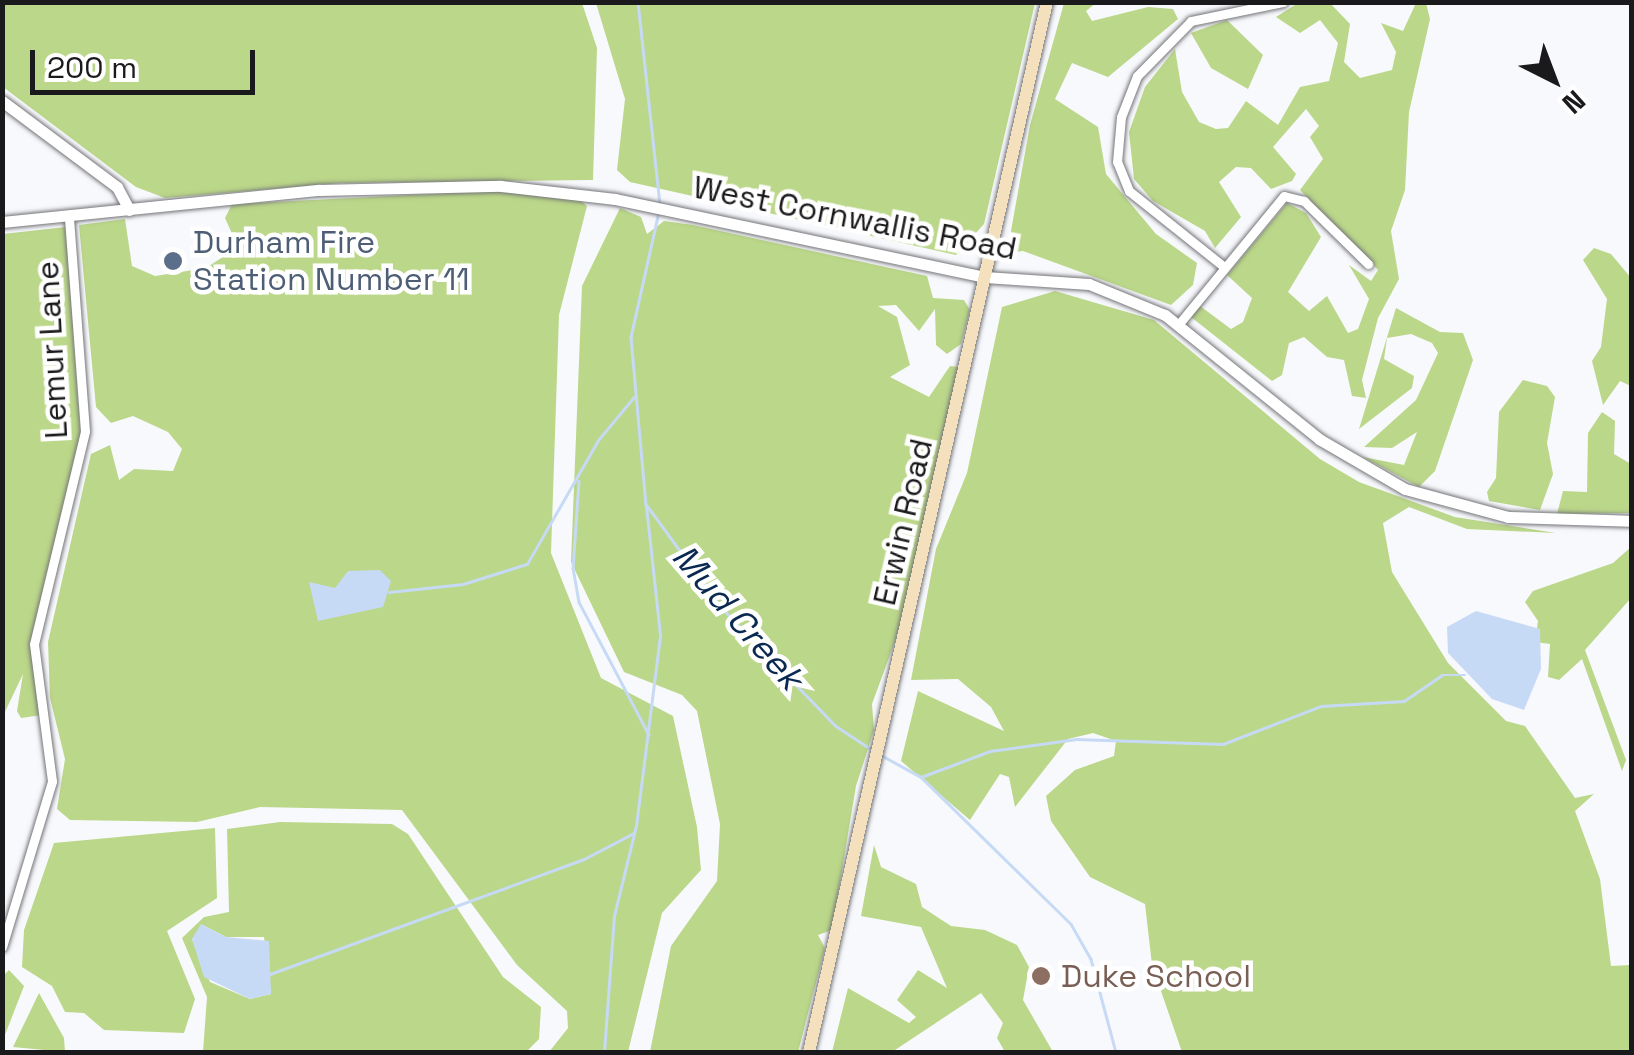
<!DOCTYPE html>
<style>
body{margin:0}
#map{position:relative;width:1634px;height:1055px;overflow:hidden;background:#f8f9fd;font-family:"Space Grotesk",sans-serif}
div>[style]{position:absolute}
.forest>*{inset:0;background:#bbd789}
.water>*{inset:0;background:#c7daf5}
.stream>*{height:2.5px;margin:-1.25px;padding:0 1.25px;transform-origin:1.25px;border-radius:1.25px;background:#c7daf5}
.roads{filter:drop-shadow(0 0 2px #747578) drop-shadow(0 0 2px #747578)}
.minor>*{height:9px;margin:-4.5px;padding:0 4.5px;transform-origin:4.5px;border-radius:4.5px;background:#fff}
.tertiary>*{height:11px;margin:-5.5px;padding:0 5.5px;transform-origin:5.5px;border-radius:5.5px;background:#fff}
.secondary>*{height:12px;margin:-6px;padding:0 6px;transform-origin:6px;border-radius:6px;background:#f4e0bd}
.dots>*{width:28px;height:28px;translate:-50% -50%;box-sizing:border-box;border:5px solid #fff;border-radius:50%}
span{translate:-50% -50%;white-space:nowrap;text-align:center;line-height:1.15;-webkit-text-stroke:9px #fff;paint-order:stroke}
.street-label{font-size:32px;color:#1a1a1c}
.service-label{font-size:32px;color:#4e5e75}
.left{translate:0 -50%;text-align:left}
.education-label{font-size:32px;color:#785e54}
.water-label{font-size:35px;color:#0a2951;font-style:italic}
.frame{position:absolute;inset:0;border:5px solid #1a1a1c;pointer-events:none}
.north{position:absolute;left:1504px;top:30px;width:100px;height:100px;-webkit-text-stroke:8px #fff;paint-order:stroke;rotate:138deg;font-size:28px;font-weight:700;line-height:40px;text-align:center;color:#1a1a1c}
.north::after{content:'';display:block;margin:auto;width:35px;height:45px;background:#1a1a1c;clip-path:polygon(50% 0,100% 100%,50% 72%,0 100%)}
.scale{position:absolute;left:30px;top:50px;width:225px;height:45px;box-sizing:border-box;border:5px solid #1a1a1c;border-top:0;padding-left:12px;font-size:30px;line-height:35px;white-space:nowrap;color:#1a1a1c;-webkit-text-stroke:8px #fff;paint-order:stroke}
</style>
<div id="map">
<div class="forest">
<i style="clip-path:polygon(2px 3px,582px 3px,597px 48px,593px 180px,341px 183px,165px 198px,136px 187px,3px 87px)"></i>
<i style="clip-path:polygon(596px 3px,1035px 3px,984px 224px,956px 255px,630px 182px,617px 170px,625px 99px)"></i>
<i style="clip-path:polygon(1064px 3px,1096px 3px,1086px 11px,1092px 21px,1148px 7px,1173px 9px,1178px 19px,1108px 77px,1072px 63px,1055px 99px,1098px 127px,1106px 174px,1156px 234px,1197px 263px,1193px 285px,1171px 305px,1023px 251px,1007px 253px,1030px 125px)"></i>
<i style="clip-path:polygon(1298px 3px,1329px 2px,1350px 24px,1344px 62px,1360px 78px,1392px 70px,1396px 52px,1381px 23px,1403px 31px,1416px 3px,1426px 3px,1430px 19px,1409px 112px,1405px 190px,1391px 231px,1399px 279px,1378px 318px,1362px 380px,1366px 398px,1352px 396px,1344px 360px,1327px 357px,1304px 337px,1289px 343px,1282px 375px,1272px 381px,1191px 317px,1200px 306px,1231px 329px,1243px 322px,1252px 298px,1227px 275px,1287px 203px,1306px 213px,1321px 237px,1288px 292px,1309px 311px,1327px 296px,1348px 333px,1358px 329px,1369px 299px,1349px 265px,1371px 281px,1378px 270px,1300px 190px,1323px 159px,1310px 137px,1319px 126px,1306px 109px,1273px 147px,1296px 174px,1292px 181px,1271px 189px,1251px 168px,1236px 167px,1219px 182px,1241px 217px,1215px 248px,1205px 231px,1153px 201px,1134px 179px,1129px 132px,1145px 87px,1175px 49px,1182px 92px,1199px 122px,1216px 129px,1228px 128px,1246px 101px,1278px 125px,1300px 87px,1329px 81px,1338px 43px,1320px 20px,1300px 33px,1276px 17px)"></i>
<i style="clip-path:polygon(1227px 20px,1263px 55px,1248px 89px,1211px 68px,1191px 33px)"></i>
<i style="clip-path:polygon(488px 191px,577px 197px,587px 206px,559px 315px,551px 553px,601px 678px,673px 716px,697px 827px,701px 870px,662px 913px,628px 1052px,549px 1052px,568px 1028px,567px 1011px,517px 965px,402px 810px,260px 807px,197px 822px,70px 820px,57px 809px,65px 759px,50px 698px,48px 642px,91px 454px,110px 445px,119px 480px,134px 469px,173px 471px,182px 449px,168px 432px,133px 416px,111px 423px,96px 407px,79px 225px,125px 219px,132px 266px,155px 276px,206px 268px,238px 247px,225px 218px,232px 204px)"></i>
<i style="clip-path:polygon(620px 208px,641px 217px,647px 234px,664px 221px,693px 225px,927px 276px,933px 298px,964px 300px,970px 310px,961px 344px,947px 354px,936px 345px,935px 309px,919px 331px,896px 305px,878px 306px,897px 317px,910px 365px,890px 377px,929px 397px,950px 366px,959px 367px,901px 625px,872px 704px,874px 730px,856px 786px,832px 930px,818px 935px,825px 948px,798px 1052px,650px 1052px,671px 946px,717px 881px,720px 824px,697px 711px,682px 695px,624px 672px,571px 562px,582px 286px)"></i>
<i style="clip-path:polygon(66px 227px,81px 441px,31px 646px,42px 715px,21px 718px,17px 711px,23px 674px,3px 716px,3px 234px)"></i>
<i style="clip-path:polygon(1594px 248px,1611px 254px,1631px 278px,1631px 386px,1620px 381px,1603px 405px,1592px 361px,1601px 347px,1607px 299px,1583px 260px)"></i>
<i style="clip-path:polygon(1055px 291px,1154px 320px,1320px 459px,1359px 482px,1455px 517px,1556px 533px,1467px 529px,1409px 507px,1383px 523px,1392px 572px,1448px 663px,1506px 721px,1525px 726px,1575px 798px,1594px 794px,1575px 811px,1600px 879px,1611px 966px,1631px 965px,1631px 1052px,1182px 1052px,1152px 965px,1145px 904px,1090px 877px,1051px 821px,1046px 796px,1075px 770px,1114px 756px,1116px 741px,1093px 733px,1068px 739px,1015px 807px,1009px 777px,1000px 774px,970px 820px,901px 761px,918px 691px,1004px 731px,991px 707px,958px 679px,911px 680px,936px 549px,967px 473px,1002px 307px)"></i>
<i style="clip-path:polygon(1396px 308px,1440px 332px,1463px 333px,1473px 360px,1435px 471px,1419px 487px,1363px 457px,1404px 465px,1417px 432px,1392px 448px,1364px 447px,1416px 400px,1438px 353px,1432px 343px,1411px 334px,1387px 338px,1384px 359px,1414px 376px,1412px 388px,1359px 429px)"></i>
<i style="clip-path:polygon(1523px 380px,1547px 386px,1555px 397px,1547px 443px,1553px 474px,1540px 510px,1489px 501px,1487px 492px,1496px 478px,1499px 412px)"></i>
<i style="clip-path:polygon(1602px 412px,1615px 421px,1614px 454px,1631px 464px,1631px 513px,1557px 514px,1563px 491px,1587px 492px,1588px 433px)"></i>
<i style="clip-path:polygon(1631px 547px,1631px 598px,1585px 650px,1626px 760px,1622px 771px,1582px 659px,1559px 680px,1548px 677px,1550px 644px,1535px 642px,1538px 621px,1525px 602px,1533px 591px,1613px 563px)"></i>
<i style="clip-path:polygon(evenodd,280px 822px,392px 824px,408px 834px,503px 977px,541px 1007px,539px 1039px,526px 1052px,203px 1052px,207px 997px,182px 938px,204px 917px,229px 912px,227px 829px,280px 822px,203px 925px,226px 937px,264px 937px,271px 994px,250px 999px,210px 982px,192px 939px,203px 925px)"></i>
<i style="clip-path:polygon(215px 828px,217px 898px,167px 931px,195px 999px,184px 1033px,104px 1030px,84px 1013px,65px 1012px,52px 986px,22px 967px,24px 930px,54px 843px)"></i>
<i style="clip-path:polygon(874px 845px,881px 867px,916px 884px,922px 907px,951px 926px,985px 930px,1017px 945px,1029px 967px,1023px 1000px,1053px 1052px,1005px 1052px,997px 1038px,1003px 1023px,981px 993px,892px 1052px,832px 1052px,848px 988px,909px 1023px,916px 1017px,897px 1000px,918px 970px,947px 988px,921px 927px,861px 916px)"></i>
<i style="clip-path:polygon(9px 970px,24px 986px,3px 1040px,3px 976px)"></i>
<i style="clip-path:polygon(39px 993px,64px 1038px,65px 1052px,13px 1047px)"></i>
</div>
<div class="water">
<i style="clip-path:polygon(380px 570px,391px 581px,383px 607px,318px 621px,309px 582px,335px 588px,348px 571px)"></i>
<i style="clip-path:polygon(1476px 611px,1540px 629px,1541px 669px,1524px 710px,1492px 699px,1448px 653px,1447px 627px)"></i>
<i style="clip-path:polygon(201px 924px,226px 937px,269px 941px,271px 994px,250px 999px,204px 977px,192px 939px)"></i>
</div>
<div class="stream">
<i style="left:638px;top:2px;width:203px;rotate:83.8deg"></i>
<i style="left:659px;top:212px;width:128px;rotate:102.6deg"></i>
<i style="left:631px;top:337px;width:168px;rotate:84.9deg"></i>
<i style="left:646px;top:504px;width:127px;rotate:53.9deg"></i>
<i style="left:721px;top:607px;width:165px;rotate:46deg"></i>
<i style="left:836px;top:726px;width:45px;rotate:33.3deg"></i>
<i style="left:579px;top:481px;width:87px;rotate:93.9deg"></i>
<i style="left:573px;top:568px;width:35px;rotate:80deg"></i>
<i style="left:579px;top:602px;width:150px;rotate:62.2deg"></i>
<i style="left:389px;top:592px;width:74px;rotate:-6.2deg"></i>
<i style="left:463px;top:584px;width:67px;rotate:-17.4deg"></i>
<i style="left:527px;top:564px;width:144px;rotate:-60.1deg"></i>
<i style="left:599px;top:439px;width:55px;rotate:-50.2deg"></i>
<i style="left:881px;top:755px;width:46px;rotate:28.8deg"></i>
<i style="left:921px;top:777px;width:210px;rotate:44.4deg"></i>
<i style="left:1071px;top:924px;width:40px;rotate:60.3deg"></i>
<i style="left:1091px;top:959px;width:96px;rotate:75deg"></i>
<i style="left:921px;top:777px;width:74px;rotate:-20.6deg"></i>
<i style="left:990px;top:751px;width:87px;rotate:-7.9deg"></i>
<i style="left:1076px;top:739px;width:147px;rotate:1.9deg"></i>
<i style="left:1223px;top:744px;width:105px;rotate:-21.2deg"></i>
<i style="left:1321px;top:706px;width:83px;rotate:-3.4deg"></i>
<i style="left:1404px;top:701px;width:46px;rotate:-34.4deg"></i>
<i style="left:1442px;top:675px;width:23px"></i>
<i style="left:270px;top:974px;width:334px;rotate:-20.1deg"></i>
<i style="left:584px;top:859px;width:56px;rotate:-27.5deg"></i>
<i style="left:604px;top:1052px;width:136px;rotate:-85.8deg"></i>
<i style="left:614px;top:916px;width:93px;rotate:-76.3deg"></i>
<i style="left:636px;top:826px;width:193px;rotate:-82.8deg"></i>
<i style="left:660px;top:635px;width:130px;rotate:-96.2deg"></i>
</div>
<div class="roads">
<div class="minor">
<i style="left:1223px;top:266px;width:120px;rotate:-141.4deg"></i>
<i style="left:1129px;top:191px;width:31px;rotate:-112deg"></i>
<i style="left:1117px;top:162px;width:45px;rotate:-84.9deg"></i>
<i style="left:1121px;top:117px;width:44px;rotate:-68.7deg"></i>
<i style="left:1137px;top:76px;width:77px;rotate:-45.5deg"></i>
<i style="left:1191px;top:21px;width:94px;rotate:-11.7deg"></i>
<i style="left:1178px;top:325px;width:167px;rotate:-50.6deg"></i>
<i style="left:1284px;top:196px;width:21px;rotate:14deg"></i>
<i style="left:1304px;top:201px;width:90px;rotate:44.5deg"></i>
<i style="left:2px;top:947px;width:173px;rotate:-73.2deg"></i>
<i style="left:52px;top:781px;width:138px;rotate:-97.5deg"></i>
<i style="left:34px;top:644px;width:219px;rotate:-76.5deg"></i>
<i style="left:85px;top:431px;width:216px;rotate:-94.3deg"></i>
</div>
<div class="tertiary">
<i style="left:2px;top:101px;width:144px;rotate:36.8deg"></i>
<i style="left:117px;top:187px;width:26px;rotate:62deg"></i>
<i style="left:2px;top:222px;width:319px;rotate:-5.8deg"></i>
<i style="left:319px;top:190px;width:182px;rotate:-1.3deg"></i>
<i style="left:501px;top:186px;width:115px;rotate:6.5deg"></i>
<i style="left:615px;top:199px;width:378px;rotate:11.9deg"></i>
<i style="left:985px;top:277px;width:104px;rotate:3.9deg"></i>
<i style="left:1089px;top:284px;width:82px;rotate:22.2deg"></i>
<i style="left:1165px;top:315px;width:198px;rotate:38.8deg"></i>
<i style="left:1319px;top:439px;width:99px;rotate:30.2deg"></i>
<i style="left:1405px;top:489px;width:107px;rotate:15.2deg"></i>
<i style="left:1508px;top:517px;width:124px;rotate:1.8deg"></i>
</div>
<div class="secondary">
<i style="left:809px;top:1052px;width:1077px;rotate:-77.23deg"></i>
</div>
</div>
<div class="dots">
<i style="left:173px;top:261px;background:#5c6f8a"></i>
<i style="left:1041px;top:976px;background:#8d6e63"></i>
</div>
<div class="street-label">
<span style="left:855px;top:218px;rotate:11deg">West Cornwallis Road</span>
<span style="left:52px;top:350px;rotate:-93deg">Lemur Lane</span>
<span style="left:903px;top:522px;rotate:-77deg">Erwin Road</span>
</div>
<div class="service-label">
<span class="left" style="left:193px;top:261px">Durham Fire<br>Station Number 11</span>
</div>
<div class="education-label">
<span class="left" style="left:1061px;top:976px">Duke School</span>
</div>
<div class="water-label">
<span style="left:738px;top:617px;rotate:49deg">Mud Creek</span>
</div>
<div class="frame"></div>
<div class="north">N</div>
<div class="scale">200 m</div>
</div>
